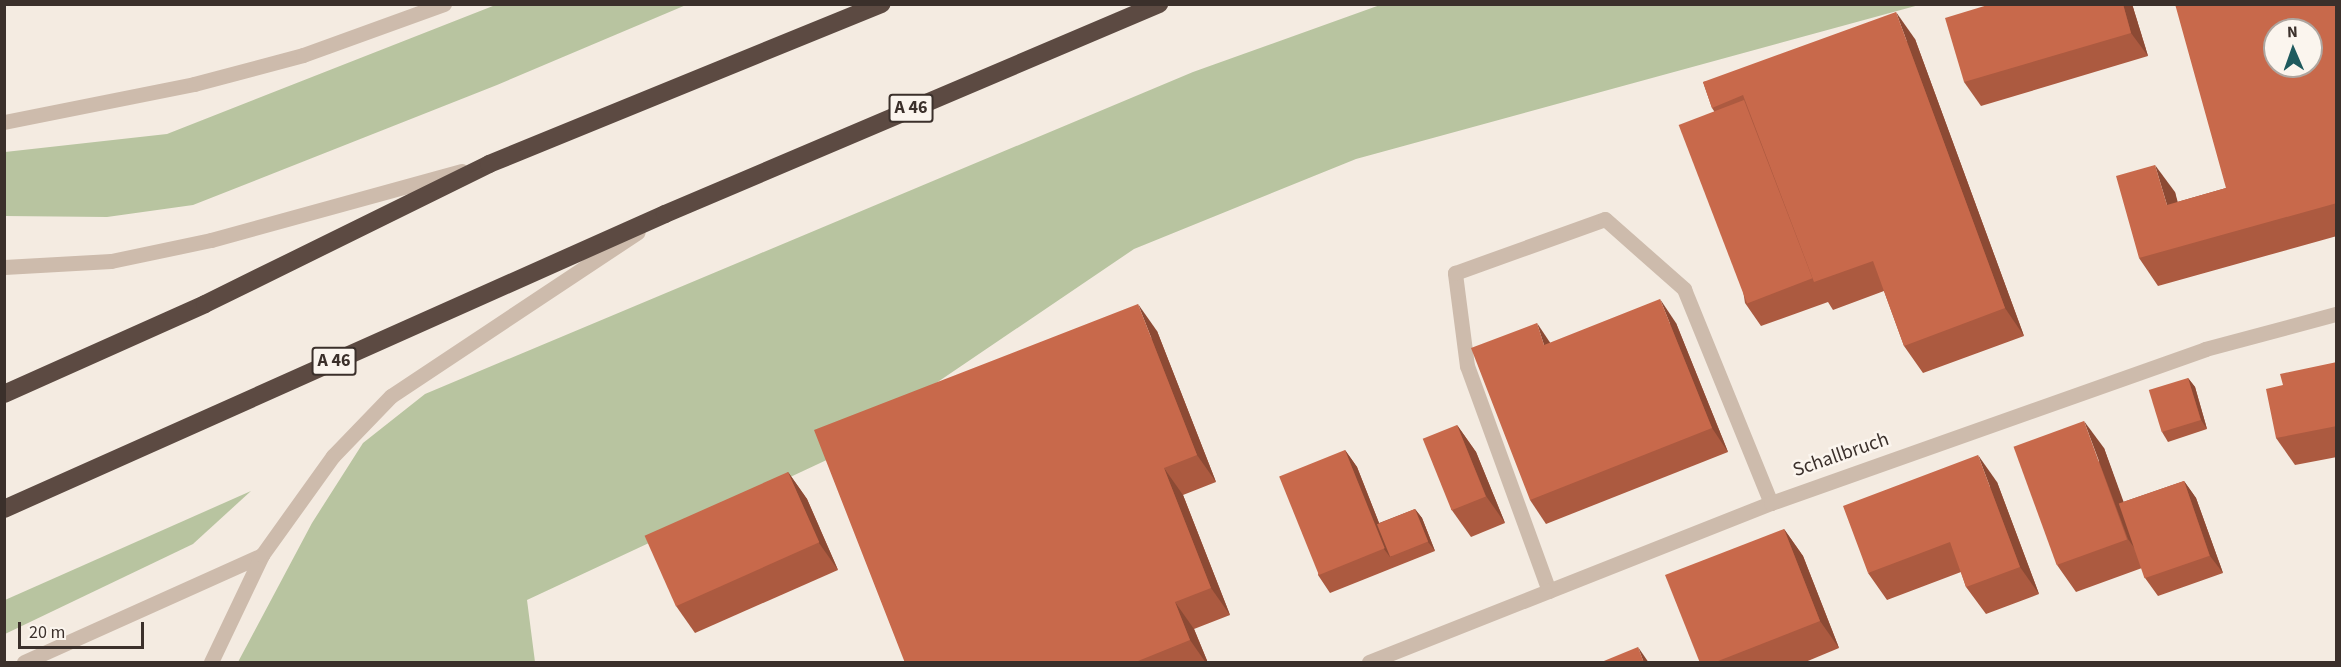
<!DOCTYPE html>
<style>
body{margin:0}
#map{position:relative;width:2341px;height:667px;overflow:hidden;background:#f4ebe1;font-family:"Source Sans 3",sans-serif}
div>[style]{position:absolute}
.green>*{inset:0;background:#b8c4a0}
.lane>*{height:15px;margin:-7.5px;padding:0 7.5px;transform-origin:7.5px;border-radius:7.5px;background:#cdbbac}
.street>*{height:15px;margin:-7.5px;padding:0 7.5px;transform-origin:7.5px;border-radius:7.5px;background:#cdbbac}
.highway>*{height:18px;margin:-9px;padding:0 9px;transform-origin:9px;border-radius:9px;background:#5c4a42}
.wall>*{inset:0;background:#ac5a40}
.shaded-wall>*{inset:0;background:#8c4a34}
.building>*{inset:0;background:#c8694b;transform-origin:0 0}
span{translate:-50% -50%;white-space:nowrap;text-align:center;line-height:1.15;-webkit-text-stroke:5px #fbf5ee;paint-order:stroke}
.shield-label span{padding:2px 4px;background:#fbf5ee;border:2px solid;border-radius:4px;-webkit-text-stroke-width:0}
.shield-label{font-size:18px;color:#3b302b;font-weight:700}
.street-label{font-size:20px;color:#3b302b}
.frame{position:absolute;inset:0;border:6px solid #3b302b;pointer-events:none}
.north{position:absolute;left:2263px;top:18px;width:60px;height:60px;box-sizing:border-box;background:#fbf5ee;border:2px solid #aea6a0;border-radius:50%;rotate:358deg;font-size:16px;font-weight:700;line-height:24px;text-align:center;color:#3b302b}
.north::after{content:'';display:block;margin:auto;width:21px;height:27px;background:#1f5a5e;clip-path:polygon(50% 0,100% 100%,50% 72%,0 100%)}
.scale{position:absolute;left:18px;top:622px;width:126px;height:27px;box-sizing:border-box;border:3px solid #3b302b;border-top:0;padding-left:8px;font-size:18px;line-height:21px;white-space:nowrap;color:#3b302b;-webkit-text-stroke:4px #fbf5ee;paint-order:stroke}
</style>
<div id="map">
<div class="green">
<i style="clip-path:polygon(498px 4px,686px 5px,497px 85px,193px 205px,107px 217px,5px 216px,5px 152px,167px 134px)"></i>
<i style="clip-path:polygon(1380px 5px,1919px 5px,1356px 159px,1134px 249px,861px 434px,833px 457px,527px 600px,535px 662px,238px 662px,312px 523px,363px 443px,425px 394px,1193px 72px)"></i>
<i style="clip-path:polygon(251px 491px,193px 544px,5px 634px,5px 600px)"></i>
</div>
<div class="lane">
<i style="left:4px;top:122px;width:194px;rotate:-11.3deg"></i>
<i style="left:194px;top:84px;width:113px;rotate:-14.9deg"></i>
<i style="left:303px;top:55px;width:150px;rotate:-19.9deg"></i>
<i style="left:4px;top:267px;width:107px;rotate:-3.2deg"></i>
<i style="left:111px;top:261px;width:102px;rotate:-11.9deg"></i>
<i style="left:211px;top:240px;width:260px;rotate:-15.4deg"></i>
<i style="left:1549px;top:591px;width:239px;rotate:-110deg"></i>
<i style="left:1467px;top:366px;width:94px;rotate:-97.4deg"></i>
<i style="left:1455px;top:273px;width:159px;rotate:-19.8deg"></i>
<i style="left:1605px;top:219px;width:106px;rotate:41.5deg"></i>
<i style="left:1684px;top:289px;width:231px;rotate:67.9deg"></i>
<i style="left:24px;top:662px;width:261px;rotate:-24.2deg"></i>
<i style="left:211px;top:662px;width:119px;rotate:-64.5deg"></i>
<i style="left:262px;top:555px;width:122px;rotate:-54.4deg"></i>
<i style="left:333px;top:456px;width:83px;rotate:-46deg"></i>
<i style="left:391px;top:396px;width:296px;rotate:-33.6deg"></i>
</div>
<div class="street">
<i style="left:1369px;top:662px;width:432px;rotate:-21.6deg"></i>
<i style="left:1771px;top:503px;width:461px;rotate:-19.5deg"></i>
<i style="left:2205px;top:349px;width:136px;rotate:-15deg"></i>
</div>
<div class="highway">
<i style="left:4px;top:394px;width:220px;rotate:-24.1deg"></i>
<i style="left:205px;top:304px;width:317px;rotate:-26.2deg"></i>
<i style="left:489px;top:164px;width:424px;rotate:-22.2deg"></i>
<i style="left:4px;top:509px;width:724px;rotate:-24.05deg"></i>
<i style="left:665px;top:214px;width:537px;rotate:-23.03deg"></i>
</div>
<div class="wall">
<i style="clip-path:polygon(1991px 4px,2132px 4px,2148px 56px,1981px 106px,1964px 82px)"></i>
<i style="clip-path:polygon(2337px 4px,2337px 236px,2158px 286px,2139px 258px,2175px 192px,2177px 202px,2226px 188px)"></i>
<i style="clip-path:polygon(1915px 39px,2024px 336px,1923px 373px,1904px 346px,1884px 291px,1833px 310px,1828px 302px,1761px 326px,1745px 303px,1714px 111px,1712px 108px,1703px 82px)"></i>
<i style="clip-path:polygon(1676px 323px,1728px 452px,1546px 524px,1530px 500px,1551px 343px)"></i>
<i style="clip-path:polygon(1157px 331px,1216px 482px,1183px 495px,1230px 615px,1194px 629px,1208px 663px,905px 663px)"></i>
<i style="clip-path:polygon(2337px 362px,2337px 457px,2295px 465px,2276px 438px,2283px 385px)"></i>
<i style="clip-path:polygon(2188px 378px,2195px 387px,2207px 429px,2168px 442px,2162px 432px)"></i>
<i style="clip-path:polygon(1457px 425px,1476px 452px,1505px 523px,1471px 537px,1451px 509px)"></i>
<i style="clip-path:polygon(2104px 448px,2123px 502px,2184px 481px,2196px 498px,2223px 573px,2158px 596px,2145px 578px,2142px 568px,2076px 592px,2057px 565px)"></i>
<i style="clip-path:polygon(1345px 450px,1357px 467px,1379px 523px,1415px 509px,1422px 518px,1435px 551px,1330px 593px,1318px 575px)"></i>
<i style="clip-path:polygon(788px 472px,807px 499px,838px 570px,695px 633px,676px 606px)"></i>
<i style="clip-path:polygon(1997px 482px,2039px 594px,1986px 614px,1966px 587px,1961px 572px,1887px 600px,1868px 573px)"></i>
<i style="clip-path:polygon(1784px 529px,1803px 556px,1839px 648px,1803px 663px,1700px 663px)"></i>
</div>
<div class="shaded-wall">
<i style="clip-path:polygon(2123px 4px,2132px 4px,2148px 56px,2131px 33px)"></i>
<i style="clip-path:polygon(1896px 12px,1915px 39px,2024px 336px,2005px 308px)"></i>
<i style="clip-path:polygon(2155px 165px,2175px 192px,2186px 232px,2167px 205px)"></i>
<i style="clip-path:polygon(1660px 299px,1676px 323px,1728px 452px,1712px 428px)"></i>
<i style="clip-path:polygon(1138px 304px,1157px 331px,1216px 482px,1197px 455px)"></i>
<i style="clip-path:polygon(1537px 323px,1553px 347px,1544px 345px)"></i>
<i style="clip-path:polygon(2188px 378px,2195px 387px,2207px 429px,2201px 420px)"></i>
<i style="clip-path:polygon(2084px 421px,2104px 448px,2147px 566px,2128px 539px)"></i>
<i style="clip-path:polygon(1457px 425px,1476px 452px,1505px 523px,1486px 496px)"></i>
<i style="clip-path:polygon(1345px 450px,1357px 467px,1392px 556px,1390px 557px,1384px 549px)"></i>
<i style="clip-path:polygon(1978px 455px,1997px 482px,2039px 594px,2020px 567px)"></i>
<i style="clip-path:polygon(1164px 468px,1183px 495px,1230px 615px,1211px 588px)"></i>
<i style="clip-path:polygon(788px 472px,807px 499px,838px 570px,819px 543px)"></i>
<i style="clip-path:polygon(2184px 481px,2196px 498px,2223px 573px,2210px 556px)"></i>
<i style="clip-path:polygon(1415px 509px,1422px 518px,1435px 551px,1428px 542px)"></i>
<i style="clip-path:polygon(1784px 529px,1803px 556px,1839px 648px,1820px 621px)"></i>
<i style="clip-path:polygon(1175px 602px,1194px 629px,1208px 663px,1206px 663px,1190px 640px)"></i>
<i style="clip-path:polygon(1638px 647px,1649px 663px,1644px 663px)"></i>
</div>
<div class="building">
<i style="clip-path:polygon(1991px 4px,2123px 4px,2131px 33px,1964px 82px,1945px 18px)"></i>
<i style="clip-path:polygon(evenodd,2175px 4px,2337px 4px,2337px 203px,2139px 258px,2116px 176px,2155px 165px,2167px 205px,2226px 188px,2175px 4px,2275px 30px,2311px 30px,2311px 66px,2275px 66px,2275px 30px)"></i>
<i style="clip-path:polygon(1896px 12px,2005px 308px,1904px 346px,1873px 261px,1814px 282px,1743px 95px,1712px 108px,1703px 82px)"></i>
<i style="left:1744px;top:100px;width:191px;height:70px;rotate:69deg"></i>
<i style="clip-path:polygon(1660px 299px,1712px 428px,1530px 500px,1471px 348px,1537px 323px,1544px 345px)"></i>
<i style="clip-path:polygon(1138px 304px,1197px 455px,1164px 468px,1211px 588px,1175px 602px,1190px 640px,1133px 663px,905px 663px,814px 430px)"></i>
<i style="clip-path:polygon(2337px 362px,2337px 426px,2276px 438px,2266px 389px,2283px 385px,2280px 374px)"></i>
<i style="left:2188px;top:378px;width:44px;height:41px;rotate:73deg"></i>
<i style="left:2084px;top:421px;width:126px;height:75px;rotate:70deg"></i>
<i style="left:1457px;top:425px;width:77px;height:37px;rotate:68deg"></i>
<i style="left:1345px;top:450px;width:106px;height:71px;rotate:68deg"></i>
<i style="clip-path:polygon(1978px 455px,2020px 567px,1966px 587px,1950px 542px,1868px 573px,1843px 506px)"></i>
<i style="left:788px;top:472px;width:77px;height:157px;rotate:66deg"></i>
<i style="left:2184px;top:481px;width:79px;height:69px;rotate:71deg"></i>
<i style="left:1415px;top:509px;width:35px;height:41px;rotate:68deg"></i>
<i style="clip-path:polygon(1784px 529px,1820px 621px,1713px 663px,1700px 663px,1665px 575px)"></i>
<i style="clip-path:polygon(1638px 647px,1644px 663px,1599px 663px)"></i>
</div>
<div class="shield-label">
<span style="left:911px;top:108px">A 46</span>
<span style="left:334px;top:361px">A 46</span>
</div>
<div class="street-label">
<span style="left:1841px;top:455px;rotate:-19deg">Schallbruch</span>
</div>
<div class="frame"></div>
<div class="north">N</div>
<div class="scale">20 m</div>
</div>
